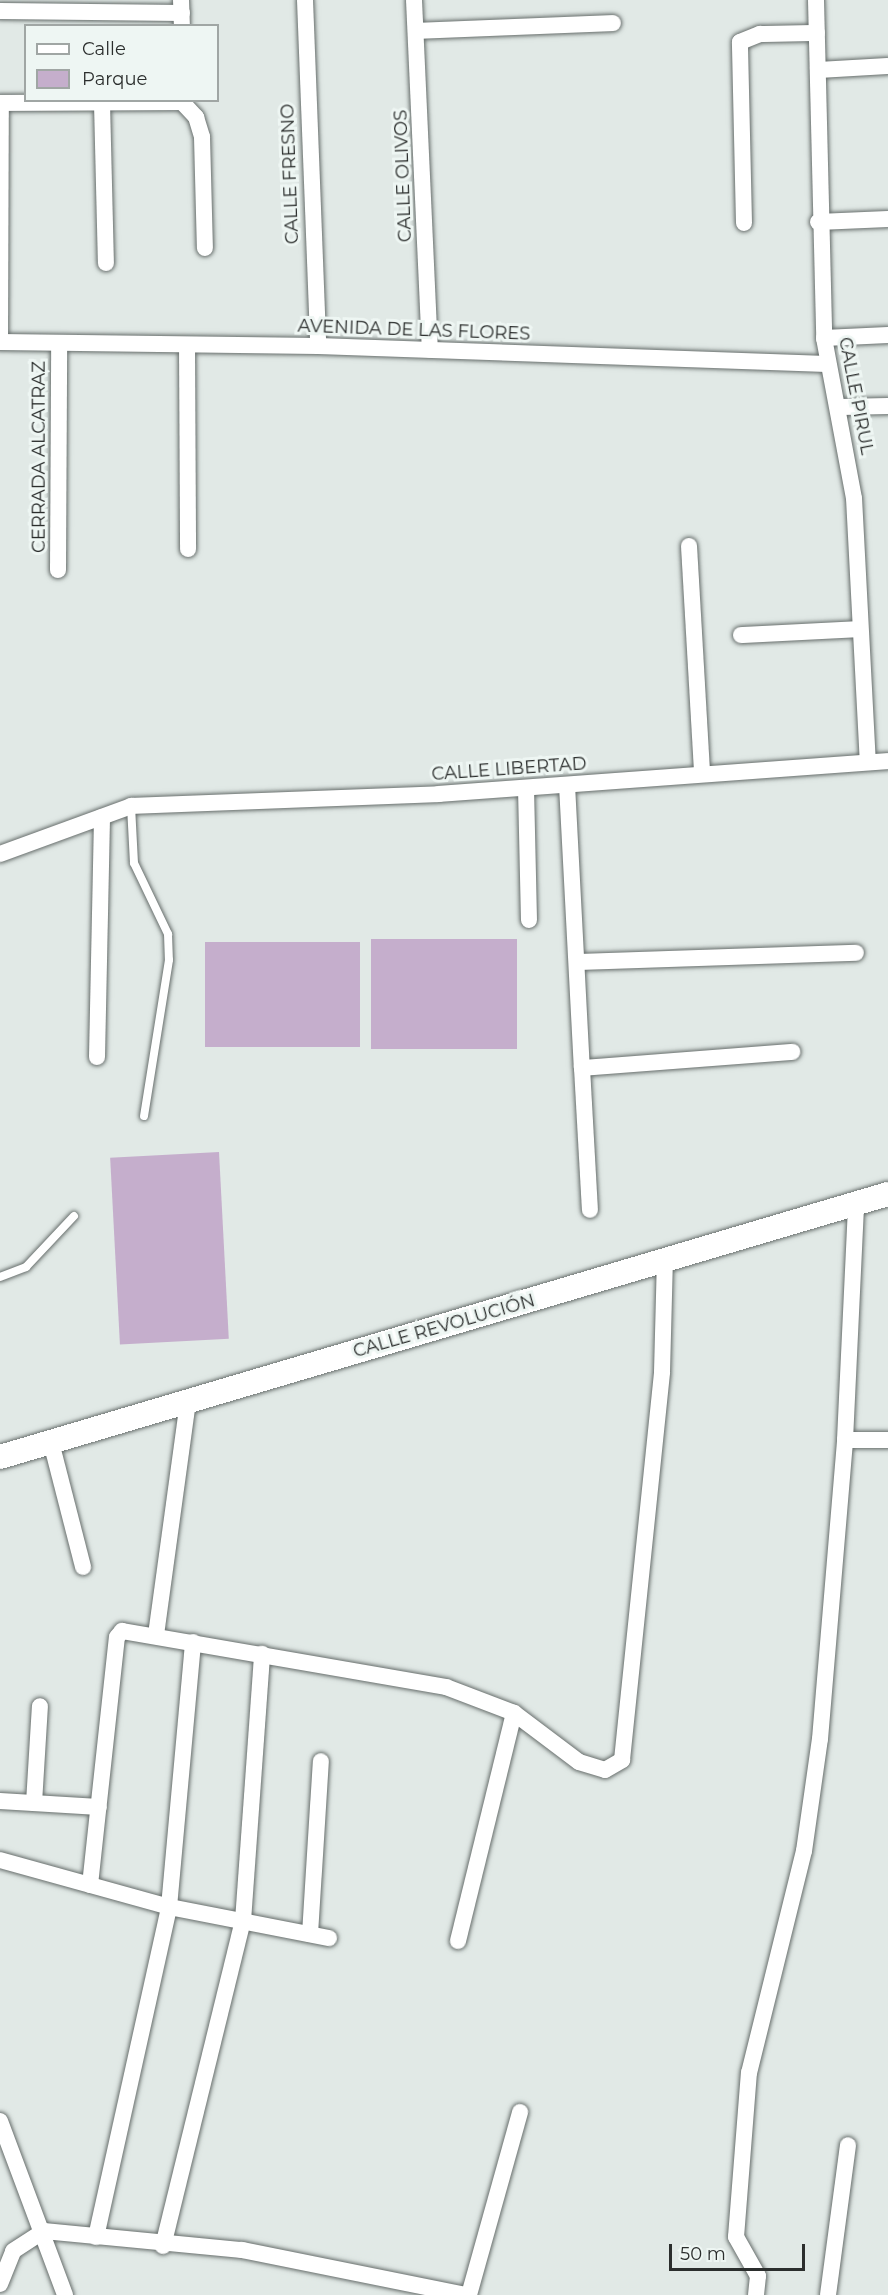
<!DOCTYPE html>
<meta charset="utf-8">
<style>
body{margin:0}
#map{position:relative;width:888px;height:2295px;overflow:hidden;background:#e1e9e6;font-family:Montserrat,sans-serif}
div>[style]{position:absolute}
.green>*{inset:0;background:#c5aecc;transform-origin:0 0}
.roads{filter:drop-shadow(0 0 2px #676e6c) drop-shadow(0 0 2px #676e6c)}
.lane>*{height:8px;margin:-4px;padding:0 4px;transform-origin:4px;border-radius:4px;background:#fff}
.street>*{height:16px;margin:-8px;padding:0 8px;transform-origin:8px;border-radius:8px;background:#fff}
.secondary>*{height:24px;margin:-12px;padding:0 12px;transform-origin:12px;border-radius:12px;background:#fff}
span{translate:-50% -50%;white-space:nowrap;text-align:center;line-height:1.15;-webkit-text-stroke:6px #eef6f3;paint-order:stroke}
.street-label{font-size:18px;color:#2b2e2d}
.legend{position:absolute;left:24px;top:24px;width:195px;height:78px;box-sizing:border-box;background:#eef6f3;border:2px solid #a0a6a4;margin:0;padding:8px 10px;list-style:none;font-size:18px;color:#2b2e2d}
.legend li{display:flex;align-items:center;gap:12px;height:30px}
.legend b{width:30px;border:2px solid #a0a6a4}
.scale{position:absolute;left:669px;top:2244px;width:136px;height:27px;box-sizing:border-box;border:3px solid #2b2e2d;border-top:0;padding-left:8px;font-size:18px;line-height:21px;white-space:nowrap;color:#2b2e2d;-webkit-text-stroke:4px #eef6f3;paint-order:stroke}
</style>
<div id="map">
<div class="green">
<i style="left:371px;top:939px;width:146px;height:110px"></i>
<i style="left:205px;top:942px;width:155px;height:105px"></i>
<i style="left:219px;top:1152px;width:187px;height:109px;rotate:87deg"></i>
</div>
<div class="roads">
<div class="lane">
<i style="left:131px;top:806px;width:57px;rotate:87deg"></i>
<i style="left:134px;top:863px;width:79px;rotate:64.4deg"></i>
<i style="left:168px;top:934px;width:26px;rotate:88deg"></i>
<i style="left:169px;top:960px;width:158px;rotate:99.1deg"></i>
<i style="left:0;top:1277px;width:28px;rotate:-21deg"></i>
<i style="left:26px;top:1267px;width:70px;rotate:-46.7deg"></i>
</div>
<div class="street">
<i style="left:181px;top:0;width:26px;rotate:88deg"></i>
<i style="left:305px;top:0;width:346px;rotate:87.8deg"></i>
<i style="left:414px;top:0;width:350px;rotate:87.4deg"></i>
<i style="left:816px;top:0;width:338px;rotate:88.6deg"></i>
<i style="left:824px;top:338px;width:163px;rotate:79.4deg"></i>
<i style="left:854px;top:498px;width:264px;rotate:87deg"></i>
<i style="left:0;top:11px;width:182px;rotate:0.6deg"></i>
<i style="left:416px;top:31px;width:197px;rotate:-2.3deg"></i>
<i style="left:818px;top:70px;width:70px;rotate:-3.3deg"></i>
<i style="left:182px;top:102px;width:21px;rotate:47deg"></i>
<i style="left:196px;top:117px;width:21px;rotate:73deg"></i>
<i style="left:202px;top:137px;width:111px;rotate:88.5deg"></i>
<i style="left:0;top:103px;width:182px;rotate:-0.3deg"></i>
<i style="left:102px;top:103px;width:160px;rotate:88.6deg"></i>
<i style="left:818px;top:222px;width:70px;rotate:-2.5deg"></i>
<i style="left:744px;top:223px;width:181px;rotate:-91.3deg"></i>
<i style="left:740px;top:42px;width:22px;rotate:-22deg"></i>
<i style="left:760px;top:34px;width:57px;rotate:-1deg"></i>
<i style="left:824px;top:338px;width:64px;rotate:-2.7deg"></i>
<i style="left:0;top:342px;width:318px;rotate:0.7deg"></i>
<i style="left:318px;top:346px;width:509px;rotate:2.03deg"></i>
<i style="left:0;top:342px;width:239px;rotate:-89.8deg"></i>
<i style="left:187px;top:345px;width:204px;rotate:89.7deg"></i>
<i style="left:841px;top:407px;width:47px;rotate:-1.2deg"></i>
<i style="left:689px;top:546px;width:228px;rotate:86.7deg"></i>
<i style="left:58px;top:570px;width:225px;rotate:-89.7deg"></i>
<i style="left:741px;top:635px;width:117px;rotate:-2.9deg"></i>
<i style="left:567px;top:785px;width:283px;rotate:87deg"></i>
<i style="left:582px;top:1068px;width:211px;rotate:-4.4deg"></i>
<i style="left:526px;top:788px;width:132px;rotate:88.7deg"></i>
<i style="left:0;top:854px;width:140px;rotate:-20.1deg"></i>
<i style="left:131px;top:806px;width:308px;rotate:-2.2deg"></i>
<i style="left:439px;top:794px;width:450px;rotate:-4.2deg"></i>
<i style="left:579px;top:962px;width:277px;rotate:-1.9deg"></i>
<i style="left:97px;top:1057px;width:240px;rotate:-88.8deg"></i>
<i style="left:582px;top:1068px;width:142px;rotate:86.8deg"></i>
<i style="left:845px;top:1440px;width:43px"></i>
<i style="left:51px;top:1442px;width:129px;rotate:75.6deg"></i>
<i style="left:156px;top:1635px;width:236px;rotate:-82.2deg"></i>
<i style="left:0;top:1801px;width:99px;rotate:3.5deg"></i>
<i style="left:34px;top:1803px;width:97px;rotate:-86.5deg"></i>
<i style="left:0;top:1860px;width:175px;rotate:15.5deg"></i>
<i style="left:169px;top:1907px;width:163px;rotate:11deg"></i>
<i style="left:90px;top:1885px;width:249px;rotate:-83.8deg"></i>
<i style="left:117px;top:1637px;width:8px;rotate:-50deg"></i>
<i style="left:122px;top:1631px;width:329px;rotate:9.8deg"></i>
<i style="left:446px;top:1687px;width:73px;rotate:20.9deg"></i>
<i style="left:514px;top:1713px;width:81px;rotate:37deg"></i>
<i style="left:579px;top:1762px;width:27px;rotate:17deg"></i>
<i style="left:605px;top:1770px;width:20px;rotate:-30deg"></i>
<i style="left:622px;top:1760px;width:390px;rotate:-84.1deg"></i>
<i style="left:662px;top:1372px;width:111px;rotate:-88.5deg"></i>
<i style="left:310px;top:1934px;width:173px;rotate:-86.4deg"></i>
<i style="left:458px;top:1941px;width:235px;rotate:-76.2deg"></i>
<i style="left:0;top:2121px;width:186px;rotate:69.5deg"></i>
<i style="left:96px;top:2237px;width:338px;rotate:-77.5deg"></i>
<i style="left:169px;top:1907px;width:266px;rotate:-84.8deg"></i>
<i style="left:163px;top:2246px;width:335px;rotate:-76.2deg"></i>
<i style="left:243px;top:1921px;width:268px;rotate:-85.9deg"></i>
<i style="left:0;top:2284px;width:35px;rotate:-68deg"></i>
<i style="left:13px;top:2251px;width:37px;rotate:-33deg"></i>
<i style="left:44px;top:2231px;width:199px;rotate:5.5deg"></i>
<i style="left:242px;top:2250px;width:227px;rotate:11.4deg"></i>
<i style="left:469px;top:2295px;width:190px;rotate:-74.4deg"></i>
<i style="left:756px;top:2295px;width:19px;rotate:-84deg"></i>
<i style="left:758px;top:2276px;width:45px;rotate:-119.4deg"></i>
<i style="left:736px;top:2237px;width:165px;rotate:-85.5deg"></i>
<i style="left:749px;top:2073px;width:229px;rotate:-76.1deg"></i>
<i style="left:804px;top:1851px;width:113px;rotate:-81.9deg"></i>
<i style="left:820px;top:1739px;width:300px;rotate:-85.2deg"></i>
<i style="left:845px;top:1440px;width:236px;rotate:-87.3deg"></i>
<i style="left:828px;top:2295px;width:151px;rotate:-82.4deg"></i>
</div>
<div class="secondary">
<i style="left:0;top:1457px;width:926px;rotate:-16.5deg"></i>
</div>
</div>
<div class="street-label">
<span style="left:290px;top:174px;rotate:-92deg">CALLE FRESNO</span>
<span style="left:403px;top:176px;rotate:-92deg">CALLE OLIVOS</span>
<span style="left:414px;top:330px;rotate:2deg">AVENIDA DE LAS FLORES</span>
<span style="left:856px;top:396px;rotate:79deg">CALLE PIRUL</span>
<span style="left:39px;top:457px;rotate:-90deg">CERRADA ALCATRAZ</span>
<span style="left:509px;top:769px;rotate:-4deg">CALLE LIBERTAD</span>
<span style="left:444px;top:1326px;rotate:-16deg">CALLE REVOLUCIÓN</span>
</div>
<ul class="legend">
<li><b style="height:8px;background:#fff"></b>Calle</li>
<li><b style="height:16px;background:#c5aecc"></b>Parque</li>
</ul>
<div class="scale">50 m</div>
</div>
